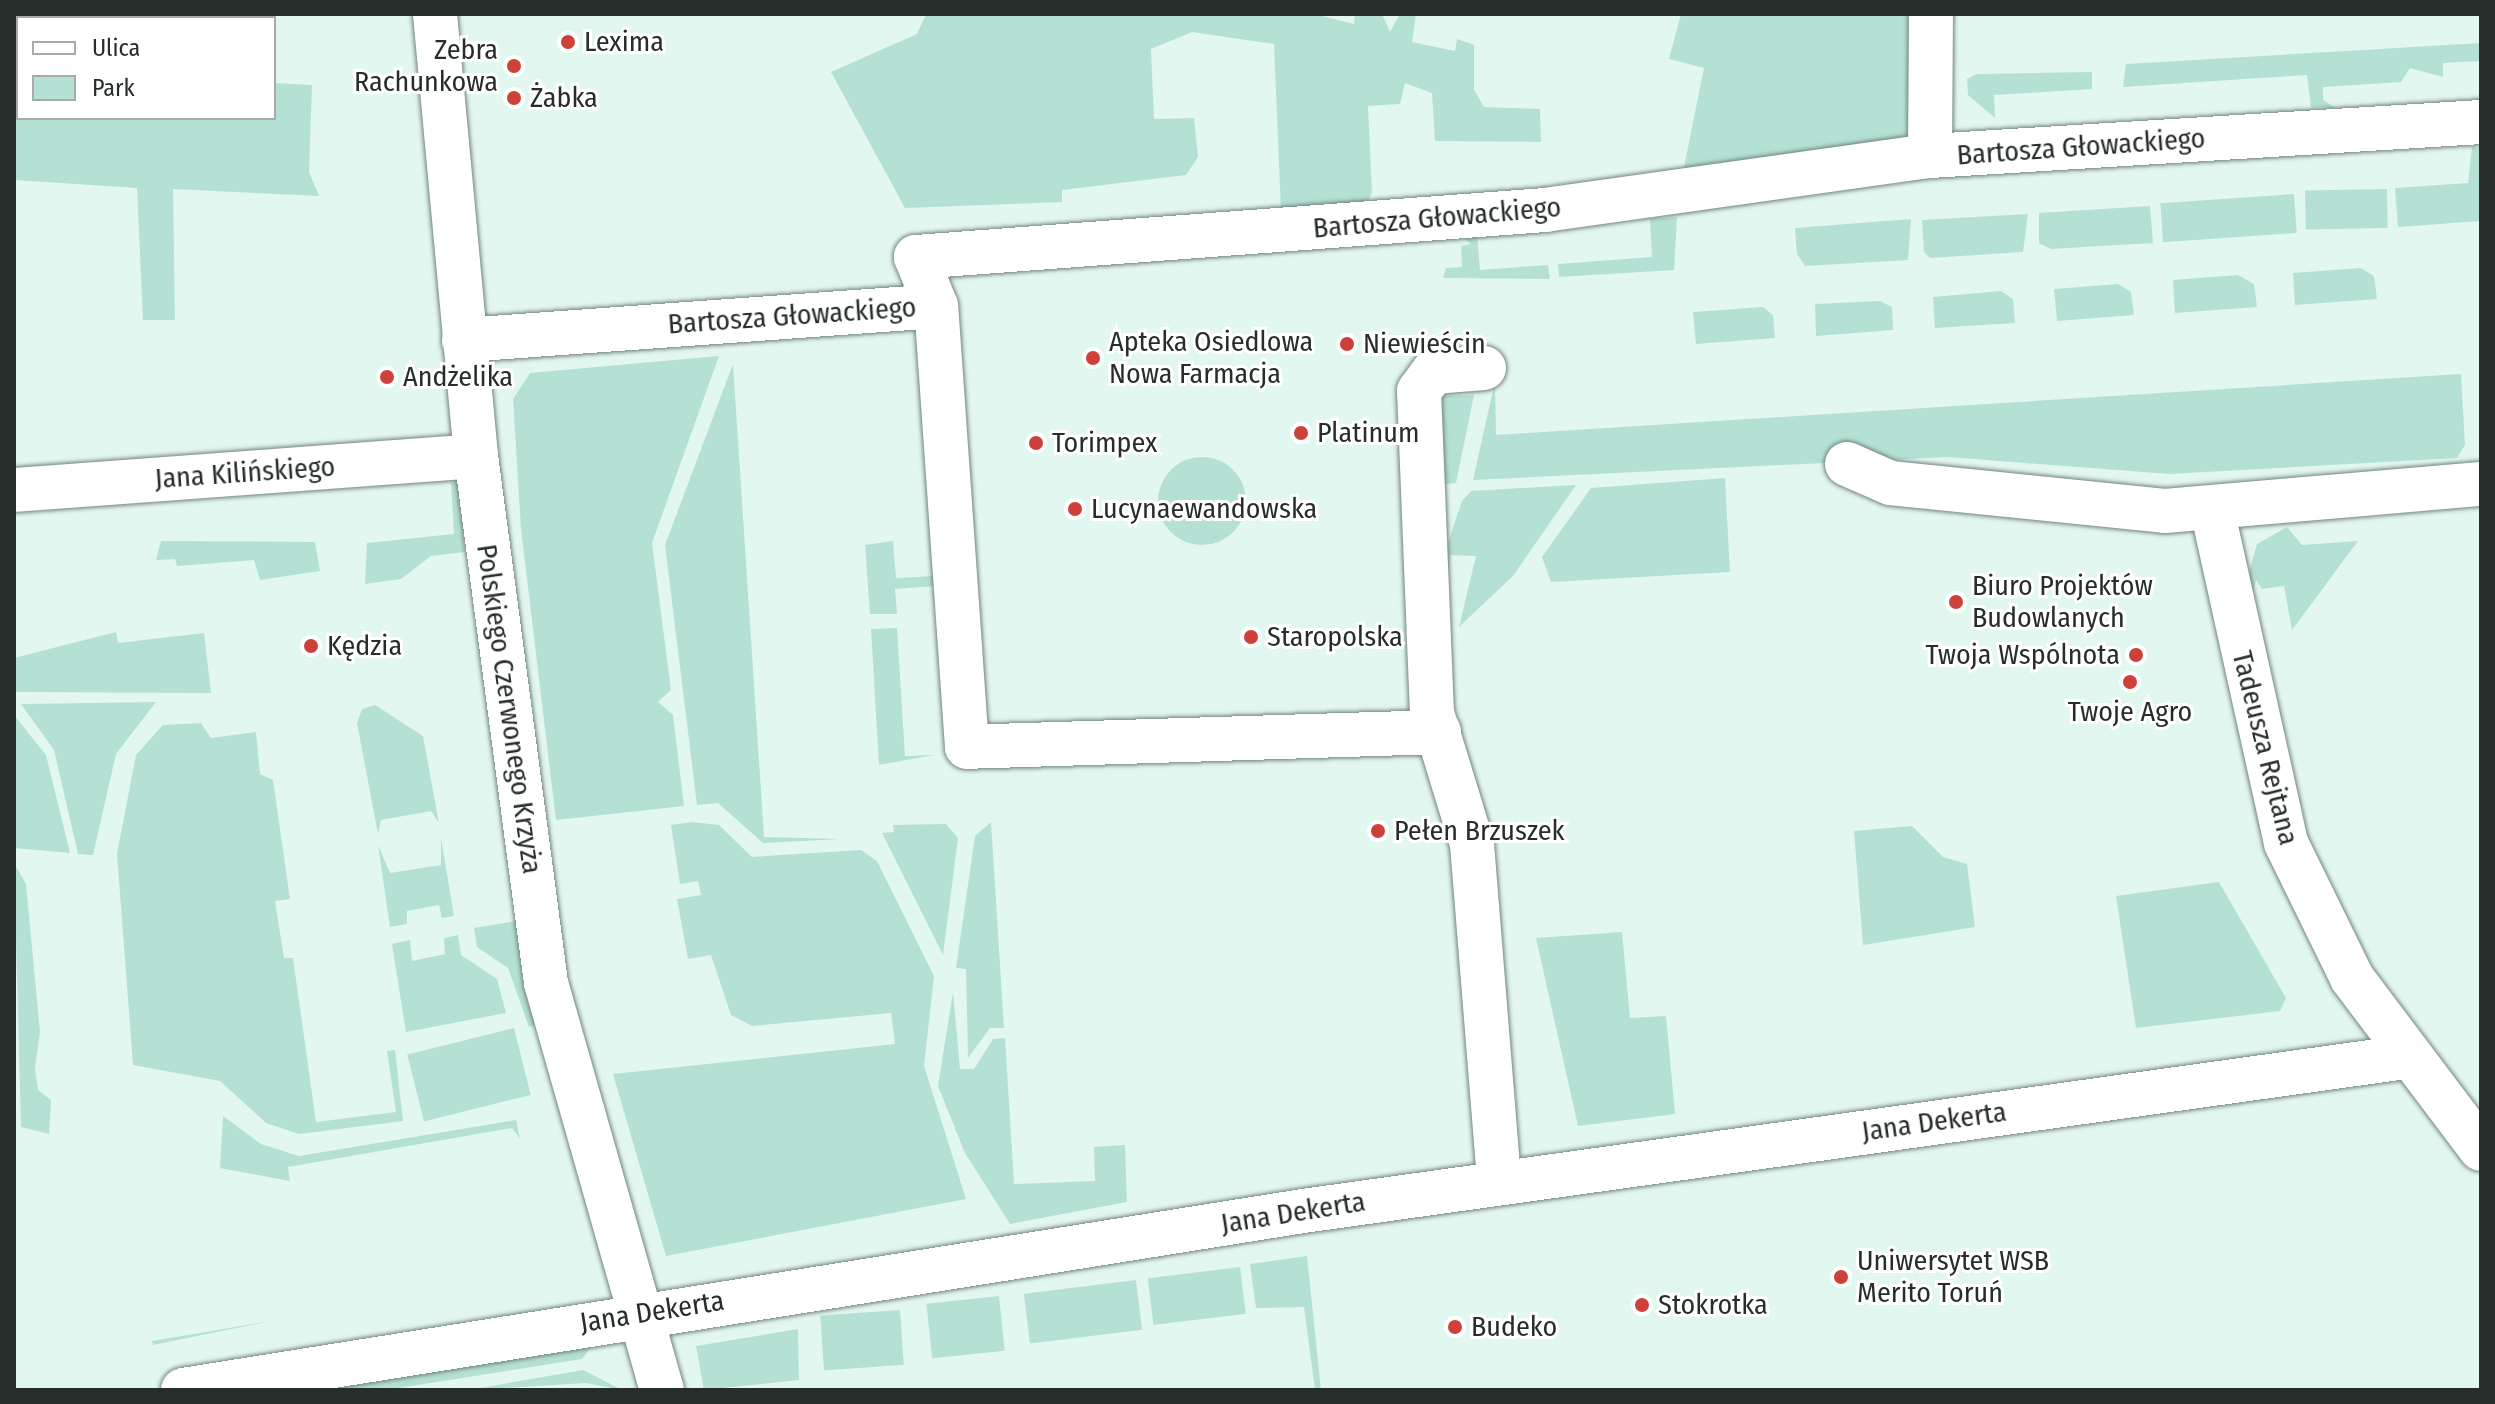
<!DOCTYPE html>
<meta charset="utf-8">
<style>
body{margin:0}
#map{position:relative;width:2495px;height:1404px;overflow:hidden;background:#e3f7f1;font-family:"Fira Sans Condensed",sans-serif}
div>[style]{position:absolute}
.green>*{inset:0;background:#b5e1d5;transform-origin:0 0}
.round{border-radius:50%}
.roads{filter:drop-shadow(0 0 2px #72847f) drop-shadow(0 0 2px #72847f)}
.street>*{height:44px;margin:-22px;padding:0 22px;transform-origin:22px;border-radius:22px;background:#fff}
.dots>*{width:22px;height:22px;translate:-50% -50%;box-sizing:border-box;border:4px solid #fff;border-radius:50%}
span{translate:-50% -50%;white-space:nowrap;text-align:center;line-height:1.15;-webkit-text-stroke:6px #fff;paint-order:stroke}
.poi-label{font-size:28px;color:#262d2b}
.left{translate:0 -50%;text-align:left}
.right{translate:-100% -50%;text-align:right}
.street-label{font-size:28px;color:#262d2b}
.frame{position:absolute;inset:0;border:16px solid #262d2b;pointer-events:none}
.legend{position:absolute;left:16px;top:16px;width:260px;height:104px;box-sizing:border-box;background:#fff;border:2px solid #a8abaa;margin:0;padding:10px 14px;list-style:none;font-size:24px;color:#262d2b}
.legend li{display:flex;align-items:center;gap:16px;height:40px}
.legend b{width:40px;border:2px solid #a8abaa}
</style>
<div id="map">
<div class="green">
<i style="clip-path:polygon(926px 14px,1314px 14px,1354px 24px,1355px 14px,1382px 14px,1390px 32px,1400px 14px,1416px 14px,1412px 42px,1455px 51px,1457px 39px,1474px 45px,1474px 90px,1484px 107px,1540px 109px,1541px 142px,1435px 141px,1432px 93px,1405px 83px,1400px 104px,1368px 106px,1372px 193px,1364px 209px,1281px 212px,1274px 44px,1192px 32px,1151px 49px,1154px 119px,1194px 118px,1198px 157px,1186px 175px,1062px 190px,1062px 202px,905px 208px,831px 72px,917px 34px)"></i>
<i style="clip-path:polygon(1681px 14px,1915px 14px,1918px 144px,1683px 172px,1704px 68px,1669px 59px)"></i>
<i style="clip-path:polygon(2481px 43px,2481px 61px,2443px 63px,2443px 77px,2410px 68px,2401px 82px,2323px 87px,2323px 100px,2335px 108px,2311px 107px,2307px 75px,2123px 87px,2126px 64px)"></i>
<i style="clip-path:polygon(14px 68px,18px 118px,274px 118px,274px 83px,312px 85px,309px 172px,319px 196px,173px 189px,175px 320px,143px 320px,137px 188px,14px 180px)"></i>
<i style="clip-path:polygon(2092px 72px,2092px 89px,1994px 95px,1995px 118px,1968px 95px,1967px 79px,1977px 74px)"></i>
<i style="clip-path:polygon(2472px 147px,2481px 148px,2481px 221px,2398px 227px,2395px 188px,2468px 183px)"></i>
<i style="left:2387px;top:189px;width:39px;height:82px;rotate:89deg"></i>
<i style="left:2294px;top:194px;width:39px;height:134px;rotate:86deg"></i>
<i style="clip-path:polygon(2150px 206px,2153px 243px,2051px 249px,2039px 243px,2039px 213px)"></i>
<i style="clip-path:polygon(2028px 214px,2023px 252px,1930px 258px,1924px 252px,1922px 220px)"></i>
<i style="clip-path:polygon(1677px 217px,1674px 270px,1559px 277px,1558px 264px,1652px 257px,1650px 219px)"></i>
<i style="clip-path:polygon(1911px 219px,1908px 260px,1805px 266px,1797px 254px,1795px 228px)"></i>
<i style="clip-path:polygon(1477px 233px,1480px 270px,1548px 265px,1550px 279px,1443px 278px,1446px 268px,1462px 267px,1461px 246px,1471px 244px,1463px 237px)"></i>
<i style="clip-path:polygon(2361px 268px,2374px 276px,2377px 299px,2295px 305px,2293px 273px)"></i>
<i style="clip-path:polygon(2238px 275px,2254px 284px,2257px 307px,2175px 313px,2173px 280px)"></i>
<i style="clip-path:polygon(2118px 284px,2131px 292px,2134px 315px,2057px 321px,2054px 289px)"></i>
<i style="clip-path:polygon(2001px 291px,2013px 299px,2015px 323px,1935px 328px,1933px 297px)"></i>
<i style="clip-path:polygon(1880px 301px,1892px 307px,1893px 330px,1816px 336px,1815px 304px)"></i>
<i style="clip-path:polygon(1763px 307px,1773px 315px,1775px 338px,1696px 344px,1693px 312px)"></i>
<i style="clip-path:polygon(719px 356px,652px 543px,671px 690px,658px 702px,673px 715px,684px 806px,556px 820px,521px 529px,513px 399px,530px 373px)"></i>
<i style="clip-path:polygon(733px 364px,764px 837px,841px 839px,763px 843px,718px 803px,697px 805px,665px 545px)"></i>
<i style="clip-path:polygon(2461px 374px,2465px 445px,2457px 458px,2169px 474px,1947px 457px,1473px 480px,1495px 381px,1496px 435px)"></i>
<i style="clip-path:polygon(1474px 395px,1456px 483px,1428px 486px,1426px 396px)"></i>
<i class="round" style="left:1158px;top:457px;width:88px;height:88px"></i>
<i style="clip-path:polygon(1725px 478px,1730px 572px,1551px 582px,1542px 557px,1591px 488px)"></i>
<i style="clip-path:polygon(459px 482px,465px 552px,431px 556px,401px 579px,365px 584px,367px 543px,454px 534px,451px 483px)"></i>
<i style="clip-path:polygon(1576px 485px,1513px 576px,1459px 627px,1476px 556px,1450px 555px,1447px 591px,1444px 555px,1462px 501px,1471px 491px)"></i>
<i style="clip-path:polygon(2287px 527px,2302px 545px,2358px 541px,2292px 630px,2284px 586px,2262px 589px,2256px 580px,2253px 591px,2249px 572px,2257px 544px)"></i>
<i style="clip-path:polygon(161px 541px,315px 542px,320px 571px,260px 580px,254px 560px,177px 566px,175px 559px,156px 560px)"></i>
<i style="clip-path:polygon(893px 541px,896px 578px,934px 576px,935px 586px,895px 589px,897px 614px,870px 614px,865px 545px)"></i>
<i style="clip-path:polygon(897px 628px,905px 756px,934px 755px,879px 765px,871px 629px)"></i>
<i style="clip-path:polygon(116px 632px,118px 643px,204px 633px,211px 693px,14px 692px,14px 658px)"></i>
<i style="clip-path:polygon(156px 702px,116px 754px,93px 855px,78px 854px,54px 750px,21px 704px)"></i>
<i style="clip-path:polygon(375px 705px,423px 736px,439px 823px,431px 811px,381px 820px,378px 834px,357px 723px,362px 709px)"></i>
<i style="clip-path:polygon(14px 715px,46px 755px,70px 853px,14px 848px)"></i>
<i style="clip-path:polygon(201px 723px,211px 738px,256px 732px,260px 774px,273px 780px,290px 899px,275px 901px,284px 958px,293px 958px,316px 1122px,396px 1112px,387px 1051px,395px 1050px,403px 1121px,299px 1134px,266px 1123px,220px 1081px,133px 1065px,117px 854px,136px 755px,163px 725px)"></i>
<i style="clip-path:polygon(692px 822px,719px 825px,752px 857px,861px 850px,877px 861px,934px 976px,924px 1066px,966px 1199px,666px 1256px,613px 1074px,895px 1044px,891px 1013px,752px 1026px,731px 1015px,711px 955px,688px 959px,677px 899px,701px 895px,698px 881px,680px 884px,671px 825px)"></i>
<i style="clip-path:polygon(991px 822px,1004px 1028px,990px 1028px,968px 1058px,966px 969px,956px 968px,975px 836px)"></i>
<i style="clip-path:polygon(946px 824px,958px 838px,943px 955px,882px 833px,894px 832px,893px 825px)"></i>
<i style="clip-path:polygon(1912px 826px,1943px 857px,1967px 864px,1975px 927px,1863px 945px,1854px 831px)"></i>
<i style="clip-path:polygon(441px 838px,454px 916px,442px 918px,439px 905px,407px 911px,407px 924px,390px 927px,378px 845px,390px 873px,441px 865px)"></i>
<i style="clip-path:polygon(14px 863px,26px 884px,40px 1032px,35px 1068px,38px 1090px,51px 1100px,49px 1134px,21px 1127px)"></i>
<i style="clip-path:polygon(2219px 882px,2286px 998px,2280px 1011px,2136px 1028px,2116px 896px)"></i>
<i style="clip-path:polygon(528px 919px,551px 1021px,529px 1027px,508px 968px,477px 947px,474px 928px)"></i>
<i style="clip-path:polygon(1622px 932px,1630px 1018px,1666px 1016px,1675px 1114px,1578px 1126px,1536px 938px)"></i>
<i style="clip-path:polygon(458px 935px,461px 955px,497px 979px,506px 1013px,406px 1032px,392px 944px,410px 940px,412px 961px,445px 954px,444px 938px)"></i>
<i style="clip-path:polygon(953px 992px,960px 1069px,974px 1069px,993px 1039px,1005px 1038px,1014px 1184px,1095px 1181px,1094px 1147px,1125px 1145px,1127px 1202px,1010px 1224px,965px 1153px,938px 1086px)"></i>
<i style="left:514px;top:1028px;width:69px;height:110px;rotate:76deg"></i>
<i style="clip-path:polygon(223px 1116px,261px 1144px,299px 1156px,516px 1120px,520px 1139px,512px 1128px,288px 1167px,290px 1181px,220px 1168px)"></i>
<i style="clip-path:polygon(1307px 1256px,1321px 1390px,1315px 1390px,1304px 1307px,1256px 1308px,1250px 1264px)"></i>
<i style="left:1240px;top:1267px;width:47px;height:93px;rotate:83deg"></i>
<i style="left:1136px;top:1280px;width:50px;height:113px;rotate:83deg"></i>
<i style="left:999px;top:1296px;width:55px;height:73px;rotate:84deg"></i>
<i style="left:900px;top:1310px;width:55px;height:80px;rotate:86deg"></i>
<i style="clip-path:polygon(271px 1321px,153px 1345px,152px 1341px)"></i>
<i style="clip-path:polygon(798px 1329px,799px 1380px,704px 1390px,696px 1346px)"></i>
<i style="clip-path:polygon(591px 1347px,582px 1359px,386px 1390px,320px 1390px)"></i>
<i style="clip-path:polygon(583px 1370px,622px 1390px,586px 1383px,468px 1390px)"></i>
</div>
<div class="roads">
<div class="street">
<i style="left:435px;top:14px;width:444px;rotate:84.7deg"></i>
<i style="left:476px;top:456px;width:532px;rotate:82.43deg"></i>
<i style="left:546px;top:983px;width:423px;rotate:74.1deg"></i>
<i style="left:1930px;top:156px;width:142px;rotate:-89.6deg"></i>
<i style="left:464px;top:340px;width:473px;rotate:-4.1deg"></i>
<i style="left:1484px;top:368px;width:51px;rotate:175.5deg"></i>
<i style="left:1433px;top:372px;width:24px;rotate:126deg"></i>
<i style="left:1419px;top:391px;width:322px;rotate:87.7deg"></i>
<i style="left:1432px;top:713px;width:137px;rotate:73deg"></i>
<i style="left:1472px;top:844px;width:339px;rotate:85.4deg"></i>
<i style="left:1847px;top:464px;width:47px;rotate:23.8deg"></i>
<i style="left:1890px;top:483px;width:276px;rotate:5.8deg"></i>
<i style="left:2165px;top:511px;width:317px;rotate:-4.9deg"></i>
<i style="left:14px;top:490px;width:463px;rotate:-4.2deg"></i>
<i style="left:2212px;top:509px;width:342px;rotate:77.5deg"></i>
<i style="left:2286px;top:843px;width:150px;rotate:63.9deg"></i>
<i style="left:2352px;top:978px;width:214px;rotate:53deg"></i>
<i style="left:1439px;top:732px;width:472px;rotate:178.2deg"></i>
<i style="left:967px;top:747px;width:442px;rotate:-94deg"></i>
<i style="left:936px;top:306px;width:53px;rotate:-112.2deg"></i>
<i style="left:916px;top:257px;width:631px;rotate:-4.27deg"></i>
<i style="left:1545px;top:210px;width:389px;rotate:-8deg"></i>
<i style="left:1930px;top:156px;width:552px;rotate:-3.53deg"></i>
<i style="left:183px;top:1390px;width:1134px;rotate:-9.08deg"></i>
<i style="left:1303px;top:1211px;width:1114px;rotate:-7.95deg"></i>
</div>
</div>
<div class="dots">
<i style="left:568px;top:42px;background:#ce403a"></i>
<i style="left:514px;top:66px;background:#ce403a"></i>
<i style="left:514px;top:98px;background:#ce403a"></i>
<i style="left:1347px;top:344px;background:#ce403a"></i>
<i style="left:1093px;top:358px;background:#ce403a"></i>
<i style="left:387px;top:377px;background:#ce403a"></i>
<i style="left:1301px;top:433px;background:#ce403a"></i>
<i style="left:1036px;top:443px;background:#ce403a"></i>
<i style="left:1075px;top:509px;background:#ce403a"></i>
<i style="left:1956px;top:602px;background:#ce403a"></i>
<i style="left:1251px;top:637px;background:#ce403a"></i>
<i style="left:311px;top:646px;background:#ce403a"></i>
<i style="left:2136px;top:655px;background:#ce403a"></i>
<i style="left:2130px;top:682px;background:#ce403a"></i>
<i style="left:1378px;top:831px;background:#ce403a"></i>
<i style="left:1841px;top:1277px;background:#ce403a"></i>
<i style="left:1642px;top:1305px;background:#ce403a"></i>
<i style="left:1455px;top:1327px;background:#ce403a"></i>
</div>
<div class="poi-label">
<span class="left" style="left:584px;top:42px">Lexima</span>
<span class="right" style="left:498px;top:66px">Zebra<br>Rachunkowa</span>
<span class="left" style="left:530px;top:98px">Żabka</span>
<span class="left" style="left:1109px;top:358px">Apteka Osiedlowa<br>Nowa Farmacja</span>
<span class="left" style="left:1363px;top:344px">Niewieścin</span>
<span class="left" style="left:403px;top:377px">Andżelika</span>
<span class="left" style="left:1317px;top:433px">Platinum</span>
<span class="left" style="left:1052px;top:443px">Torimpex</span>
<span class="left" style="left:1091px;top:509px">Lucynaewandowska</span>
<span class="left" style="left:1972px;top:602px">Biuro Projektów<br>Budowlanych</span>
<span class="left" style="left:1267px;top:637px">Staropolska</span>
<span class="left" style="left:327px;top:646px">Kędzia</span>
<span class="right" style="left:2120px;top:655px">Twoja Wspólnota</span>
<span style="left:2130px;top:712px">Twoje Agro</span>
<span class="left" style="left:1394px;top:831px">Pełen Brzuszek</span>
<span class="left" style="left:1857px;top:1277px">Uniwersytet WSB<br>Merito Toruń</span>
<span class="left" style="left:1658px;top:1305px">Stokrotka</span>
<span class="left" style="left:1471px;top:1327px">Budeko</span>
</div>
<div class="street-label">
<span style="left:2081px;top:147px;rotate:-4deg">Bartosza Głowackiego</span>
<span style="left:1437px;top:218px;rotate:-5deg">Bartosza Głowackiego</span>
<span style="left:792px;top:316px;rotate:-4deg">Bartosza Głowackiego</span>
<span style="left:245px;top:473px;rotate:-4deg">Jana Kilińskiego</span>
<span style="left:509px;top:709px;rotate:82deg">Polskiego Czerwonego Krzyża</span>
<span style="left:2265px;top:748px;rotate:76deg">Tadeusza Rejtana</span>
<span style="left:1934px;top:1122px;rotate:-8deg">Jana Dekerta</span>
<span style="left:1293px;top:1213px;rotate:-9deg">Jana Dekerta</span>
<span style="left:652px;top:1312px;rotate:-9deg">Jana Dekerta</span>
</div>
<div class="frame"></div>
<ul class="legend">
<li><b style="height:10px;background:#fff"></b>Ulica</li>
<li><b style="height:22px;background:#b5e1d5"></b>Park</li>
</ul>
</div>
